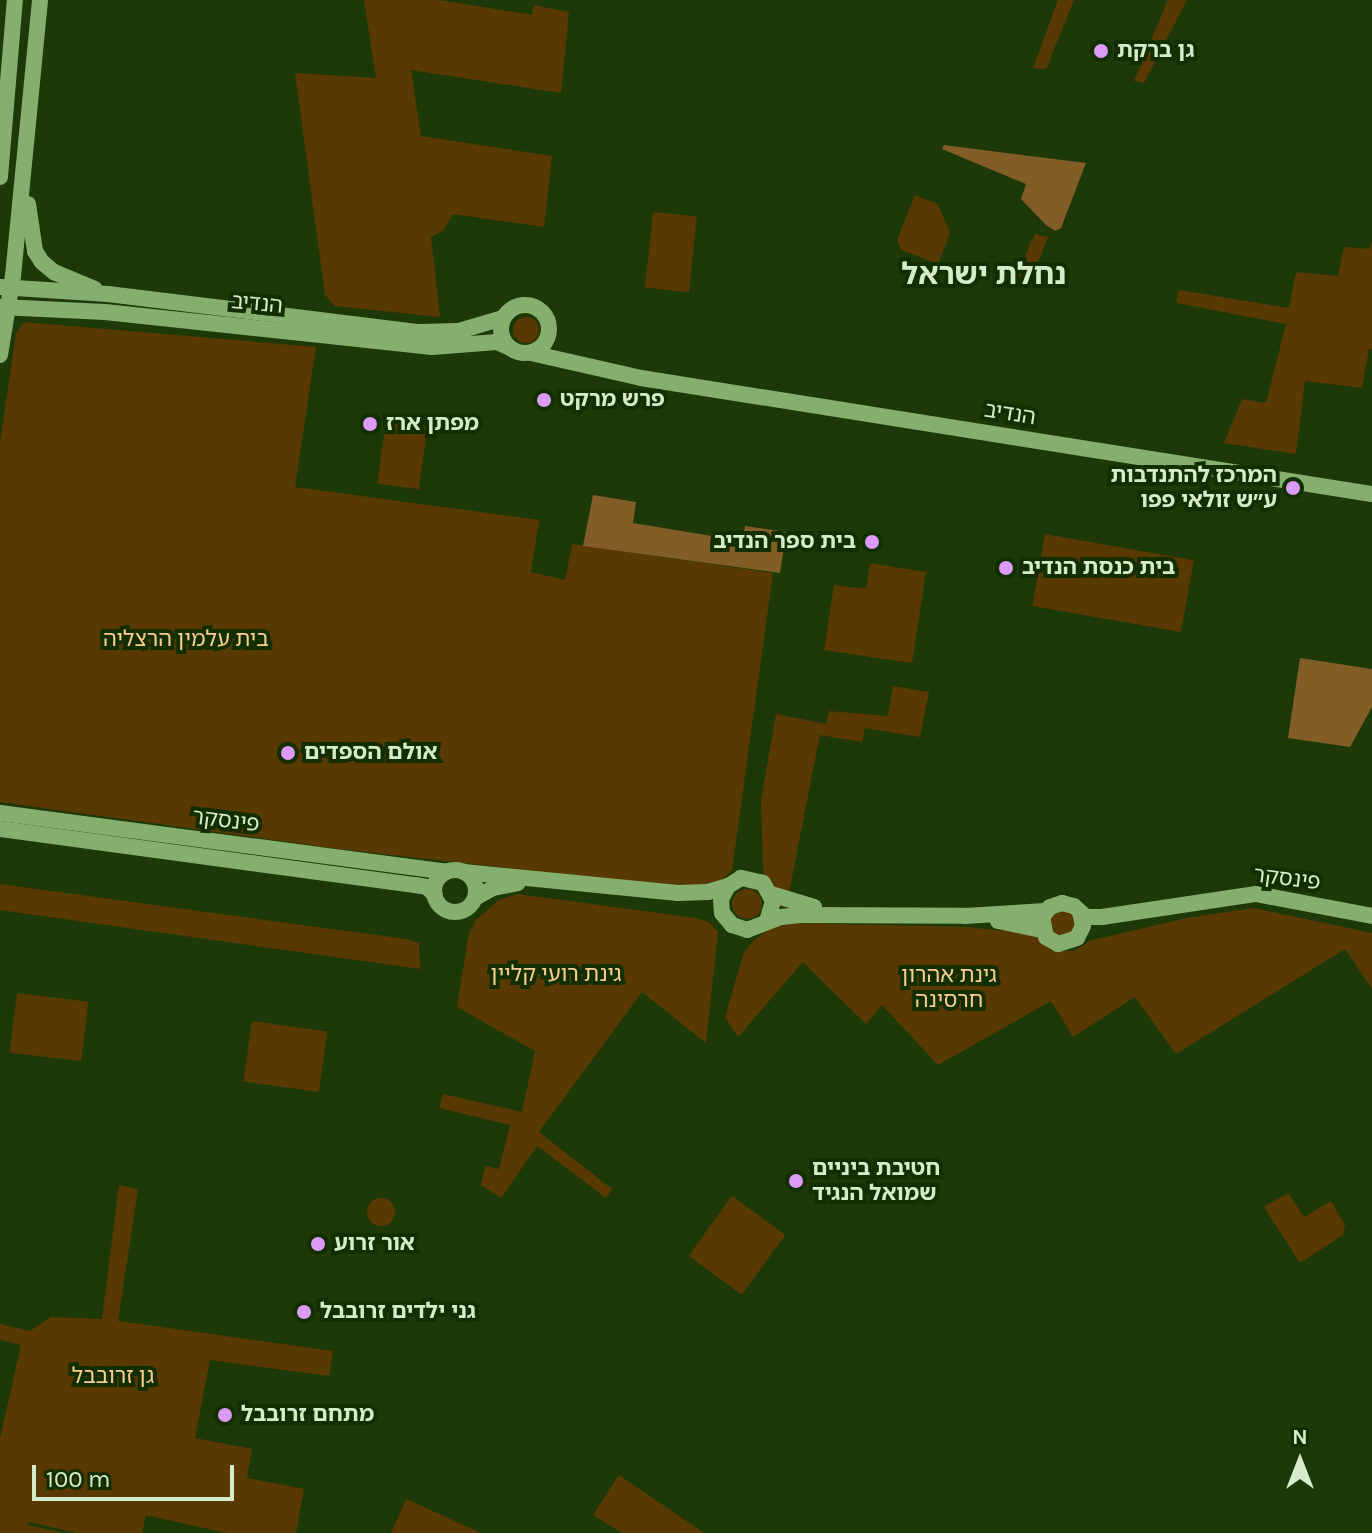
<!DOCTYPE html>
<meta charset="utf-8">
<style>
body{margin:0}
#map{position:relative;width:1372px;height:1533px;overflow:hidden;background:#1d3908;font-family:Karla,"Noto Sans Hebrew",sans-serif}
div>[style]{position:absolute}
.green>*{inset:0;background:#583901;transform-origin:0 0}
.round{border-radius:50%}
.forest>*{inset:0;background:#825e26}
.secondary>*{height:16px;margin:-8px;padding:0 8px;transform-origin:8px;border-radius:8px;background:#85af6f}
.secondary>.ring{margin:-8px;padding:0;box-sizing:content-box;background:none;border:16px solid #85af6f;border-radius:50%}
.dots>*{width:22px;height:22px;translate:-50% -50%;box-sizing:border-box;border:4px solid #132e00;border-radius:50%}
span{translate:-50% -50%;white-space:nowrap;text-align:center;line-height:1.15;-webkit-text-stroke:8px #132e00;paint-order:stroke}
.poi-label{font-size:22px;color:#d5ebca;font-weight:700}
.left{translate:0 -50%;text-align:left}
.right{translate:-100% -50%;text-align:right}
.street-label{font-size:22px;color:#d5ebca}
.park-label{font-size:22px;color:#f9cc8f}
.district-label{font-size:30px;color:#d5ebca;font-weight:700}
.north{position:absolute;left:1260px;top:1421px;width:80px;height:80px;-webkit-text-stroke:6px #132e00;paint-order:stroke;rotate:0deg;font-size:22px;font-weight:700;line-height:32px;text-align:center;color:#d5ebca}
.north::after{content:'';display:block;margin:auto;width:28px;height:36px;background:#d5ebca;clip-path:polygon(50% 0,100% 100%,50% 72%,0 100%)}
.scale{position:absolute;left:32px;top:1465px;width:202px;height:36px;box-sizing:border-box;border:4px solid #d5ebca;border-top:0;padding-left:10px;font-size:24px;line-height:28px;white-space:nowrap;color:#d5ebca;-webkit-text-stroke:6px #132e00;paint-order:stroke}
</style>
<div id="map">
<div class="green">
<i style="clip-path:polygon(364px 0,440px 0,532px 15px,534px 5px,569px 12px,561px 93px,411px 70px,421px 136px,552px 156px,544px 227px,453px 214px,444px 230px,431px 237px,440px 317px,335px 306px,325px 295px,295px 73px,376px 78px)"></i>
<i style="clip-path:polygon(1058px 0,1074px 0,1046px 69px,1033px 68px)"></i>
<i style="clip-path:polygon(1168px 0,1187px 0,1144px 83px,1134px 81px)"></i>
<i style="clip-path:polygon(915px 195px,938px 204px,950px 233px,938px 264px,901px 250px,897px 240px)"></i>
<i style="left:653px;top:212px;width:44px;height:76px;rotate:6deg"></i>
<i style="clip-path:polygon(1035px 234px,1048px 237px,1028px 288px,1019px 275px,1020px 266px)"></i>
<i style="clip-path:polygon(1372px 240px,1372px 349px,1369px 349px,1362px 388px,1305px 381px,1296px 454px,1224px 443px,1242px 399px,1266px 403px,1286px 324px,1176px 303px,1179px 290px,1289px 308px,1296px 272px,1338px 276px,1344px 247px,1370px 249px)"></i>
<i class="round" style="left:513px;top:317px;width:26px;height:26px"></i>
<i style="clip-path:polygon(24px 322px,316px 347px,295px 487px,539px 520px,531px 572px,565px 580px,572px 544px,773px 573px,732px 870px,717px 883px,684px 888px,339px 849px,0 802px,0 442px,16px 333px)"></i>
<i style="left:386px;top:421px;width:42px;height:63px;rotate:8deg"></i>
<i style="left:1045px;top:534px;width:151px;height:73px;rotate:10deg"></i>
<i style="clip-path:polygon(870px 563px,926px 572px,912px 663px,824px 650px,834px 585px,866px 589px)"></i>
<i style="clip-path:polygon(893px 686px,929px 692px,920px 737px,865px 728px,862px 742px,820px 735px,786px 908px,777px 905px,767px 893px,763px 868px,761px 800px,776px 714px,826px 724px,829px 711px,888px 716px)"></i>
<i style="clip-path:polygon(0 884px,406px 939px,419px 943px,420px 969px,0 910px)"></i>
<i class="round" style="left:732px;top:889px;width:30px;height:30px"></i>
<i style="clip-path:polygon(518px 894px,695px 918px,707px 921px,718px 931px,706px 1043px,642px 992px,539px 1132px,612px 1189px,606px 1198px,537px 1146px,501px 1198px,481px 1185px,485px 1166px,499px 1169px,510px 1125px,439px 1108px,443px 1094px,522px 1112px,535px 1051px,457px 1007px,468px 937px,475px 921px,499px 900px)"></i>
<i style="clip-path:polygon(1061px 907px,1077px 918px,1071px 937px,1051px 936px,1047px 916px)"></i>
<i style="clip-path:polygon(1253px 908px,1372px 933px,1372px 989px,1345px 949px,1176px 1054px,1135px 997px,1073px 1037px,1051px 1001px,938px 1065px,882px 1005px,866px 1024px,803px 962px,738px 1037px,725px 1017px,744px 952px,754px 940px,773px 926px,790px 923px,968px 927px,1033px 934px,1052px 951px,1074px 951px,1092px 940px,1187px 918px)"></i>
<i style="left:17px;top:993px;width:72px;height:60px;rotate:7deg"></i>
<i style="left:252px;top:1021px;width:76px;height:61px;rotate:8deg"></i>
<i style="clip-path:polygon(119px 1185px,138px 1189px,118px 1321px,333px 1351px,329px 1376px,210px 1360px,195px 1438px,252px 1449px,247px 1478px,304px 1489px,296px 1533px,226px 1533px,146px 1515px,142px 1533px,77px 1533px,28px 1522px,27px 1525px,65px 1533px,0 1533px,0 1438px,21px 1345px,0 1340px,0 1324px,30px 1331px,51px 1317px,102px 1319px)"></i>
<i style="clip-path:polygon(1288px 1193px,1304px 1217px,1331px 1201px,1345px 1225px,1343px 1235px,1300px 1263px,1264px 1207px)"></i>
<i style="left:732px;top:1196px;width:66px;height:74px;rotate:36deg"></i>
<i class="round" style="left:367px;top:1198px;width:28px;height:28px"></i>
<i style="clip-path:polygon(619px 1475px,704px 1533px,622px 1533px,593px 1515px)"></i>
<i style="clip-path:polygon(406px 1499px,481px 1533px,391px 1533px)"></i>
</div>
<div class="forest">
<i style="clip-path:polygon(944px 145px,1086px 163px,1061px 228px,1055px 231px,1046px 225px,1021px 199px,1026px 184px,942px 149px)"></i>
<i style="clip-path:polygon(593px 495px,636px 502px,633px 523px,742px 541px,745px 526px,786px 532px,780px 573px,583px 546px)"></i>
<i style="clip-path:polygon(1300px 658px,1372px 669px,1372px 707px,1350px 747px,1288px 738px)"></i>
</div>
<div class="secondary">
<i style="left:0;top:177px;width:178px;rotate:-85.2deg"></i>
<i style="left:28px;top:204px;width:48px;rotate:81.5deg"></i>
<i style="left:35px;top:251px;width:13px;rotate:58deg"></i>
<i style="left:42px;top:262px;width:16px;rotate:40deg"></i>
<i style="left:54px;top:272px;width:44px;rotate:22.5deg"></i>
<i style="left:0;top:287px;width:108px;rotate:3.7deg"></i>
<i style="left:108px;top:294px;width:313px;rotate:7deg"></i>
<i style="left:419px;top:332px;width:40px;rotate:-1.4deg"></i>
<i style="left:459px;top:331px;width:46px;rotate:-16.5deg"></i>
<i class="ring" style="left:501px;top:305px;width:32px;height:32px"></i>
<i style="left:0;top:307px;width:105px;rotate:2.7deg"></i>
<i style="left:105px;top:312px;width:329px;rotate:6.1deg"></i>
<i style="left:432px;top:347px;width:65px;rotate:-4.4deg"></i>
<i style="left:497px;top:342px;width:12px;rotate:24deg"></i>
<i style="left:531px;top:353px;width:113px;rotate:12.8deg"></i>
<i style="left:641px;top:378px;width:740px;rotate:9.02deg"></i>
<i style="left:0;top:355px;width:80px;rotate:-80.7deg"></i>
<i style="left:13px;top:276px;width:277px;rotate:-84.4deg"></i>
<i style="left:0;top:813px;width:450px;rotate:7.5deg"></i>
<i style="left:0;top:829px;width:419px;rotate:7.7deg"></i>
<i style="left:415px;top:885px;width:12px;rotate:9deg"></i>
<i style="left:427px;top:887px;width:11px;rotate:45deg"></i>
<i class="ring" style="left:434px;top:870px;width:26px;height:26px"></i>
<i style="left:464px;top:872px;width:215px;rotate:5.6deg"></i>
<i style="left:678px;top:893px;width:30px;rotate:-2deg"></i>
<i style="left:708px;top:892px;width:21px;rotate:-17deg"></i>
<i style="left:771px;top:894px;width:45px;rotate:16.8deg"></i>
<i style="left:475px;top:898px;width:21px;rotate:-29deg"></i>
<i style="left:493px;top:888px;width:25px;rotate:-11deg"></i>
<i style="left:1080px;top:912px;width:14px;rotate:78deg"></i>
<i style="left:1083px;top:926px;width:13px;rotate:117deg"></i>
<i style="left:1077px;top:938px;width:20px;rotate:162deg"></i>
<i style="left:1058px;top:944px;width:14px;rotate:-150deg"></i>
<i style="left:1046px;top:937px;width:20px;rotate:-101deg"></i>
<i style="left:1042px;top:917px;width:13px;rotate:-51deg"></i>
<i style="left:1050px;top:907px;width:13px;rotate:-18deg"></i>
<i style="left:1062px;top:903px;width:12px;rotate:14deg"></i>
<i style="left:1074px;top:906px;width:16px;rotate:43deg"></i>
<i style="left:1086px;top:917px;width:16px"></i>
<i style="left:1102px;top:917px;width:156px;rotate:-8.5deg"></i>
<i style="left:1256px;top:894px;width:118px;rotate:10.7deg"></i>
<i style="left:767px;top:921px;width:21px;rotate:-73deg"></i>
<i style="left:773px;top:901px;width:21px;rotate:-119deg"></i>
<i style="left:763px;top:883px;width:23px;rotate:-167deg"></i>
<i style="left:741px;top:878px;width:15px;rotate:148deg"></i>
<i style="left:728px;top:886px;width:15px;rotate:118deg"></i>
<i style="left:721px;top:899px;width:14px;rotate:86deg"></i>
<i style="left:722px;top:913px;width:16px;rotate:50deg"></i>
<i style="left:732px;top:925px;width:16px;rotate:18deg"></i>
<i style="left:747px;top:930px;width:36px;rotate:-21deg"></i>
<i style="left:781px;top:917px;width:19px;rotate:-6deg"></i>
<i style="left:800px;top:915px;width:165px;rotate:0.3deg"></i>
<i style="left:965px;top:916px;width:81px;rotate:-3.5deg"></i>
<i style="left:998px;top:921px;width:45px;rotate:11.6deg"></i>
</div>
<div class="dots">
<i style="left:1101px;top:51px;background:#da9af6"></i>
<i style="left:544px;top:400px;background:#da9af6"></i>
<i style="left:370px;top:424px;background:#da9af6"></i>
<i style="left:1293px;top:488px;background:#da9af6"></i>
<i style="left:872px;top:542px;background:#da9af6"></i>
<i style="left:1006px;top:568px;background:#da9af6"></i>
<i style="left:288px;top:753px;background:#da9af6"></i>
<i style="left:796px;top:1181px;background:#da9af6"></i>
<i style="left:318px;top:1244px;background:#da9af6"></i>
<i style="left:304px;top:1312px;background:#da9af6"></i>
<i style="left:225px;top:1415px;background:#da9af6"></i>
</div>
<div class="poi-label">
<span class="left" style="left:1117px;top:51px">גן ברקת</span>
<span class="left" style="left:560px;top:400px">פרש מרקט</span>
<span class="left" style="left:386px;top:424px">מפתן ארז</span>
<span class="right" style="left:1277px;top:488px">המרכז להתנדבות<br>ע״ש זולאי פפו</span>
<span class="right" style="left:856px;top:542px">בית ספר הנדיב</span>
<span class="left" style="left:1022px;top:568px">בית כנסת הנדיב</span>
<span class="left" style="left:304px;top:753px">אולם הספדים</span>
<span class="left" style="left:812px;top:1181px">חטיבת ביניים<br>שמואל הנגיד</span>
<span class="left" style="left:334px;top:1244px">אור זרוע</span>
<span class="left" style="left:320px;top:1312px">גני ילדים זרובבל</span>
<span class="left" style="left:241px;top:1415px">מתחם זרובבל</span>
</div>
<div class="street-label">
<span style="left:257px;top:304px;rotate:5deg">הנדיב</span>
<span style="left:1010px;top:414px;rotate:9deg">הנדיב</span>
<span style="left:226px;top:821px;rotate:7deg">פינסקר</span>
<span style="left:1287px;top:879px;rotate:7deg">פינסקר</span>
</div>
<div class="park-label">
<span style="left:186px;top:640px">בית עלמין הרצליה</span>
<span style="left:556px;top:975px">גינת רועי קליין</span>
<span style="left:949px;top:988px">גינת אהרון<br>חרסינה</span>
<span style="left:113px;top:1377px">גן זרובבל</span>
</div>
<div class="district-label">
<span style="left:984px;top:274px">נחלת ישראל</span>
</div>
<div class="north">N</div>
<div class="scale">100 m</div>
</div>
